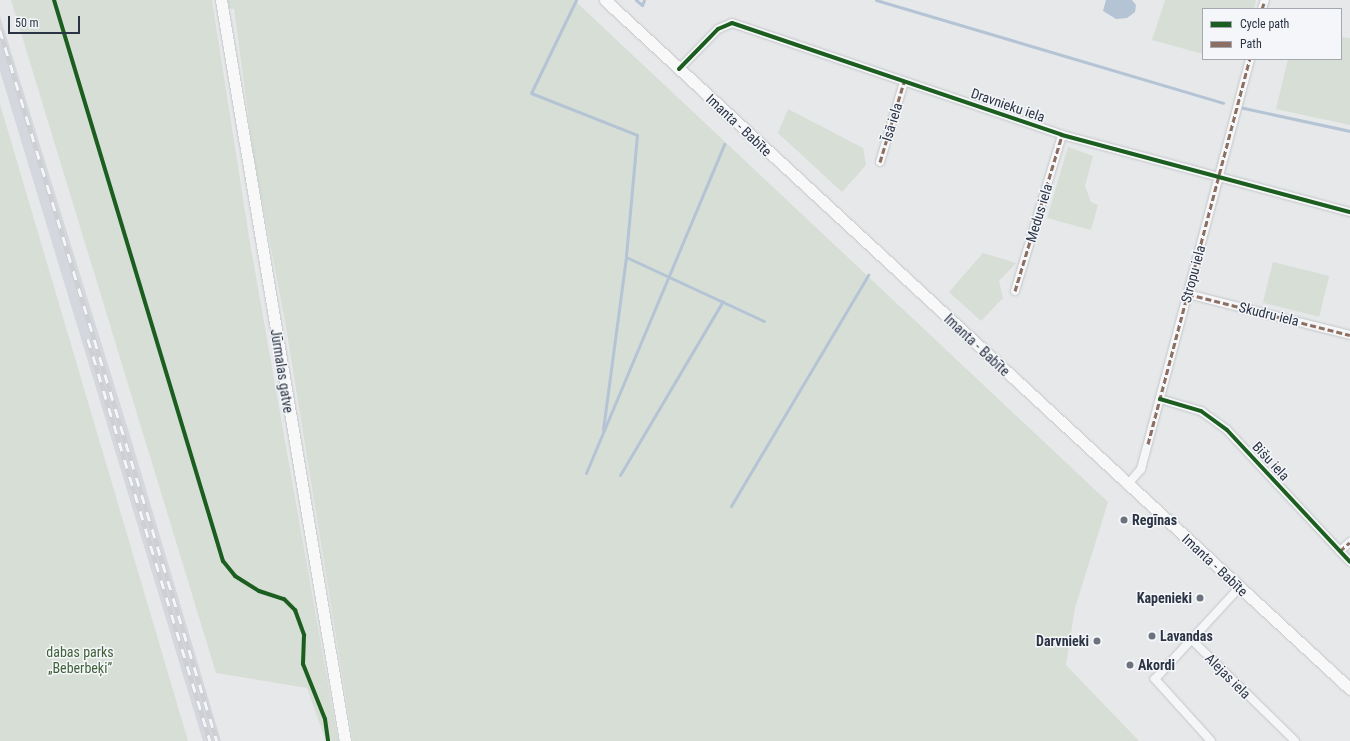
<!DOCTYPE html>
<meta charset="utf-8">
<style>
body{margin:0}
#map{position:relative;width:1350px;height:741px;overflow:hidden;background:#e6e8ea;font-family:"Roboto Condensed",sans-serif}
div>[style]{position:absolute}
.built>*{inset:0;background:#d4d7dd}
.green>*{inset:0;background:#d6ded6;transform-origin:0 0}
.water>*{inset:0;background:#b4c4d5}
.stream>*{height:3px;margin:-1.5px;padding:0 1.5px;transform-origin:1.5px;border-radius:1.5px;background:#b4c4d5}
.roads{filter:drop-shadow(0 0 1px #c4c6c8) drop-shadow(0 0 1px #c4c6c8)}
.street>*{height:8px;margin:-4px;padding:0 4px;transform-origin:4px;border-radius:4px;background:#f5f6f7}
.secondary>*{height:11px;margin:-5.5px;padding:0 5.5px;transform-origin:5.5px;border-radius:5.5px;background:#f8f8f8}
.rail>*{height:4.5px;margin-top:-2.25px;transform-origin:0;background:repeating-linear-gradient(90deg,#f4f6f9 0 9px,#cecfd2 0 18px);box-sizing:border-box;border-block:1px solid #cecfd2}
.quiet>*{height:3px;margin-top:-1.5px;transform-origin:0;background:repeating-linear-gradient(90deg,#8d6e63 0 6px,transparent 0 9px)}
.cycleway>*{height:4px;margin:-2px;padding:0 2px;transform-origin:2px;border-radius:2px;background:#1b5e20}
.dots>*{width:11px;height:11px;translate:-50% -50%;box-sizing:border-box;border:2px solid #f4f6f9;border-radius:50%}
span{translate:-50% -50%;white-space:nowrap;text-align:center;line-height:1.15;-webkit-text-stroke:3px #f4f6f9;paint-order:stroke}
.street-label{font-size:14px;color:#2b3445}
.poi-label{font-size:14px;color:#2b3445;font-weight:700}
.left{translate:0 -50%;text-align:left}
.right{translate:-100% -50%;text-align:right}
.park-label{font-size:14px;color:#3f6138}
.legend{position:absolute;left:1202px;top:8px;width:140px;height:52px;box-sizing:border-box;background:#f4f6f9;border:1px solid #a4a8b1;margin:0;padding:5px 7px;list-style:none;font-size:12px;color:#2b3445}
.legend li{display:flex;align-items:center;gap:8px;height:20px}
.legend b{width:20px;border:1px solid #a4a8b1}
.scale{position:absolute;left:8px;top:16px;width:72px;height:18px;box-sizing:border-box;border:2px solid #2b3445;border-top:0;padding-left:5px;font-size:12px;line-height:14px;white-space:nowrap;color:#2b3445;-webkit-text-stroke:3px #f4f6f9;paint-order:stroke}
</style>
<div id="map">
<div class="built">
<i style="clip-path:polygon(0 16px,131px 439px,221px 741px,203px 741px,193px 708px,0 71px)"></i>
</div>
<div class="green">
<i style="clip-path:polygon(11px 0,212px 0,249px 237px,338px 741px,326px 741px,307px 688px,216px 673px)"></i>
<i style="clip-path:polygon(226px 0,574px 0,1108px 502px,1075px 608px,1066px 665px,1139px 741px,353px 741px,286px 327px,254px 158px,234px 9px,227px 8px)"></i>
<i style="clip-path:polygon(1165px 0,1256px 0,1254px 9px,1203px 9px,1203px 54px,1152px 40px)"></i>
<i style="clip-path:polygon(1341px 37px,1350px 38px,1350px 125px,1276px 109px,1288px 59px,1341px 59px)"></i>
<i style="clip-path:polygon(0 104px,188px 741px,0 741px)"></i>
<i style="clip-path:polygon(788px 109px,863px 148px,866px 165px,842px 192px,778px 133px)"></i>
<i style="clip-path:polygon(1068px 147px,1093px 156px,1085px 186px,1091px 202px,1098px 205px,1091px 230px,1047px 218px)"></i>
<i style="clip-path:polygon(983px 253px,1016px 263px,999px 281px,1003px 298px,981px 321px,949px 292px)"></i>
<i style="left:1273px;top:262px;width:58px;height:42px;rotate:14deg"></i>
</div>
<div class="water">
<i style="clip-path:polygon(1106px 0,1132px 0,1136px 5px,1135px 12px,1127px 18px,1116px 19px,1103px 11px)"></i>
</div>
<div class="stream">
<i style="left:576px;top:0;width:103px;rotate:115.8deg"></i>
<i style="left:531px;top:93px;width:114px;rotate:21.6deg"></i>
<i style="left:637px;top:135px;width:122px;rotate:95.2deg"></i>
<i style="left:626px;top:257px;width:174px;rotate:97.6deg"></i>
<i style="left:636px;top:0;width:8px;rotate:40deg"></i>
<i style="left:642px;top:5px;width:5px;rotate:-68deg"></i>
<i style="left:876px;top:0;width:362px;rotate:16.5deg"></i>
<i style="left:1239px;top:107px;width:114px;rotate:12.2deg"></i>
<i style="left:626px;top:257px;width:152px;rotate:24.9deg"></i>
<i style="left:586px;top:473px;width:357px;rotate:-67.2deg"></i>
<i style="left:620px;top:475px;width:202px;rotate:-59.4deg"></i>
<i style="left:731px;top:506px;width:269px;rotate:-59.3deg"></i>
</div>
<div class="roads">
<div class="street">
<i style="left:1262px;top:9px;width:9px;rotate:-72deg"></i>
<i style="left:679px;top:69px;width:56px;rotate:-45.7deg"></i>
<i style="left:718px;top:29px;width:15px;rotate:-23deg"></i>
<i style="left:732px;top:23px;width:348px;rotate:18.7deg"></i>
<i style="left:1062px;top:135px;width:298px;rotate:15deg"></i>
<i style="left:880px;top:162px;width:84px;rotate:-73.3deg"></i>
<i style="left:1015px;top:291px;width:163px;rotate:-73.2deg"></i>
<i style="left:1188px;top:294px;width:167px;rotate:14.2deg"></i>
<i style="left:1160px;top:399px;width:43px;rotate:16.3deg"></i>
<i style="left:1201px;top:411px;width:32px;rotate:36deg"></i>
<i style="left:1227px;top:430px;width:180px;rotate:47deg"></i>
<i style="left:1128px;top:484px;width:20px;rotate:-49deg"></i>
<i style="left:1141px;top:469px;width:424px;rotate:-75.1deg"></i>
<i style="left:1340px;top:551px;width:13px;rotate:-42deg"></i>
<i style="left:1192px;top:640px;width:144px;rotate:44.4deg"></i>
<i style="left:1211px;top:741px;width:84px;rotate:-132.1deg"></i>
<i style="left:1155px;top:679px;width:125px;rotate:-47.3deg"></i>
</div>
<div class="secondary">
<i style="left:221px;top:0;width:751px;rotate:80.5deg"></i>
<i style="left:605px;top:0;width:1015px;rotate:42.76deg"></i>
</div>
</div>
<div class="rail">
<i style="left:0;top:30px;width:743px;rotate:73.03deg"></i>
<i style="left:88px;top:339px;width:420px;rotate:73.1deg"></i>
</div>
<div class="quiet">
<i style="left:1262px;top:9px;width:9px;rotate:-72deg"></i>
<i style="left:880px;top:162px;width:84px;rotate:-73.3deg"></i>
<i style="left:1015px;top:291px;width:163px;rotate:-73.2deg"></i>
<i style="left:1188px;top:294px;width:167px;rotate:14.2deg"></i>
<i style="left:1148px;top:444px;width:398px;rotate:-75.2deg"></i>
<i style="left:1340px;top:551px;width:13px;rotate:-42deg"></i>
</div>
<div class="cycleway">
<i style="left:54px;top:0;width:586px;rotate:73.24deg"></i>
<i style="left:223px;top:561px;width:19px;rotate:51deg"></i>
<i style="left:235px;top:576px;width:28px;rotate:32deg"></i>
<i style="left:259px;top:591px;width:26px;rotate:18deg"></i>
<i style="left:284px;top:599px;width:16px;rotate:45deg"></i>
<i style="left:295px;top:610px;width:27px;rotate:70deg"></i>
<i style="left:304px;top:635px;width:29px;rotate:92deg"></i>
<i style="left:303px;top:664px;width:59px;rotate:68.2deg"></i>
<i style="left:325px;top:719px;width:22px;rotate:82deg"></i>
<i style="left:679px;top:69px;width:56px;rotate:-45.7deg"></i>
<i style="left:718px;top:29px;width:15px;rotate:-23deg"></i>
<i style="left:732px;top:23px;width:348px;rotate:18.7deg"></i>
<i style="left:1062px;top:135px;width:298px;rotate:15deg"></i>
<i style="left:1160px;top:399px;width:43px;rotate:16.3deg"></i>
<i style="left:1201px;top:411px;width:32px;rotate:36deg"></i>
<i style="left:1227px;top:430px;width:180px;rotate:47deg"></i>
</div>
<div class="dots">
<i style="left:1124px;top:520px;background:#6c737f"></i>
<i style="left:1200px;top:598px;background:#6c737f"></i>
<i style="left:1152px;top:636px;background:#6c737f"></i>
<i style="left:1097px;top:641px;background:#6c737f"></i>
<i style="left:1130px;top:665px;background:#6c737f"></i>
</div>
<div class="street-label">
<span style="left:1008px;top:105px;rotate:19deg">Dravnieku iela</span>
<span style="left:892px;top:122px;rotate:-73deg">Īsā iela</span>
<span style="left:739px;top:125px;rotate:43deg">Imanta - Babīte</span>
<span style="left:1039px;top:213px;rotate:-73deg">Medus iela</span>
<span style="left:1193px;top:274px;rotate:-75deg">Stropu iela</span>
<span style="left:1269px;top:314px;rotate:14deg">Skudru iela</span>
<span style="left:977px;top:345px;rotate:43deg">Imanta - Babīte</span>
<span style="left:282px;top:371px;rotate:81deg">Jūrmalas gatve</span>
<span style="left:1271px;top:461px;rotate:47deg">Bišu iela</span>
<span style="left:1215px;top:565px;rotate:43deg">Imanta - Babīte</span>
<span style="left:1228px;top:676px;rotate:45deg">Alejas iela</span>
</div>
<div class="poi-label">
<span class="left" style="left:1132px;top:520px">Regīnas</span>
<span class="right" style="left:1192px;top:598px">Kapenieki</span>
<span class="left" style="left:1160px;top:636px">Lavandas</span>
<span class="right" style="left:1089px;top:641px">Darvnieki</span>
<span class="left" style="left:1138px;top:665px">Akordi</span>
</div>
<div class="park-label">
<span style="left:80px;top:660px">dabas parks<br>„Beberbeķi”</span>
</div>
<ul class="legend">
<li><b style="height:5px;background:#1b5e20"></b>Cycle path</li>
<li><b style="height:5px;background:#8d6e63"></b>Path</li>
</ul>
<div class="scale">50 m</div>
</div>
